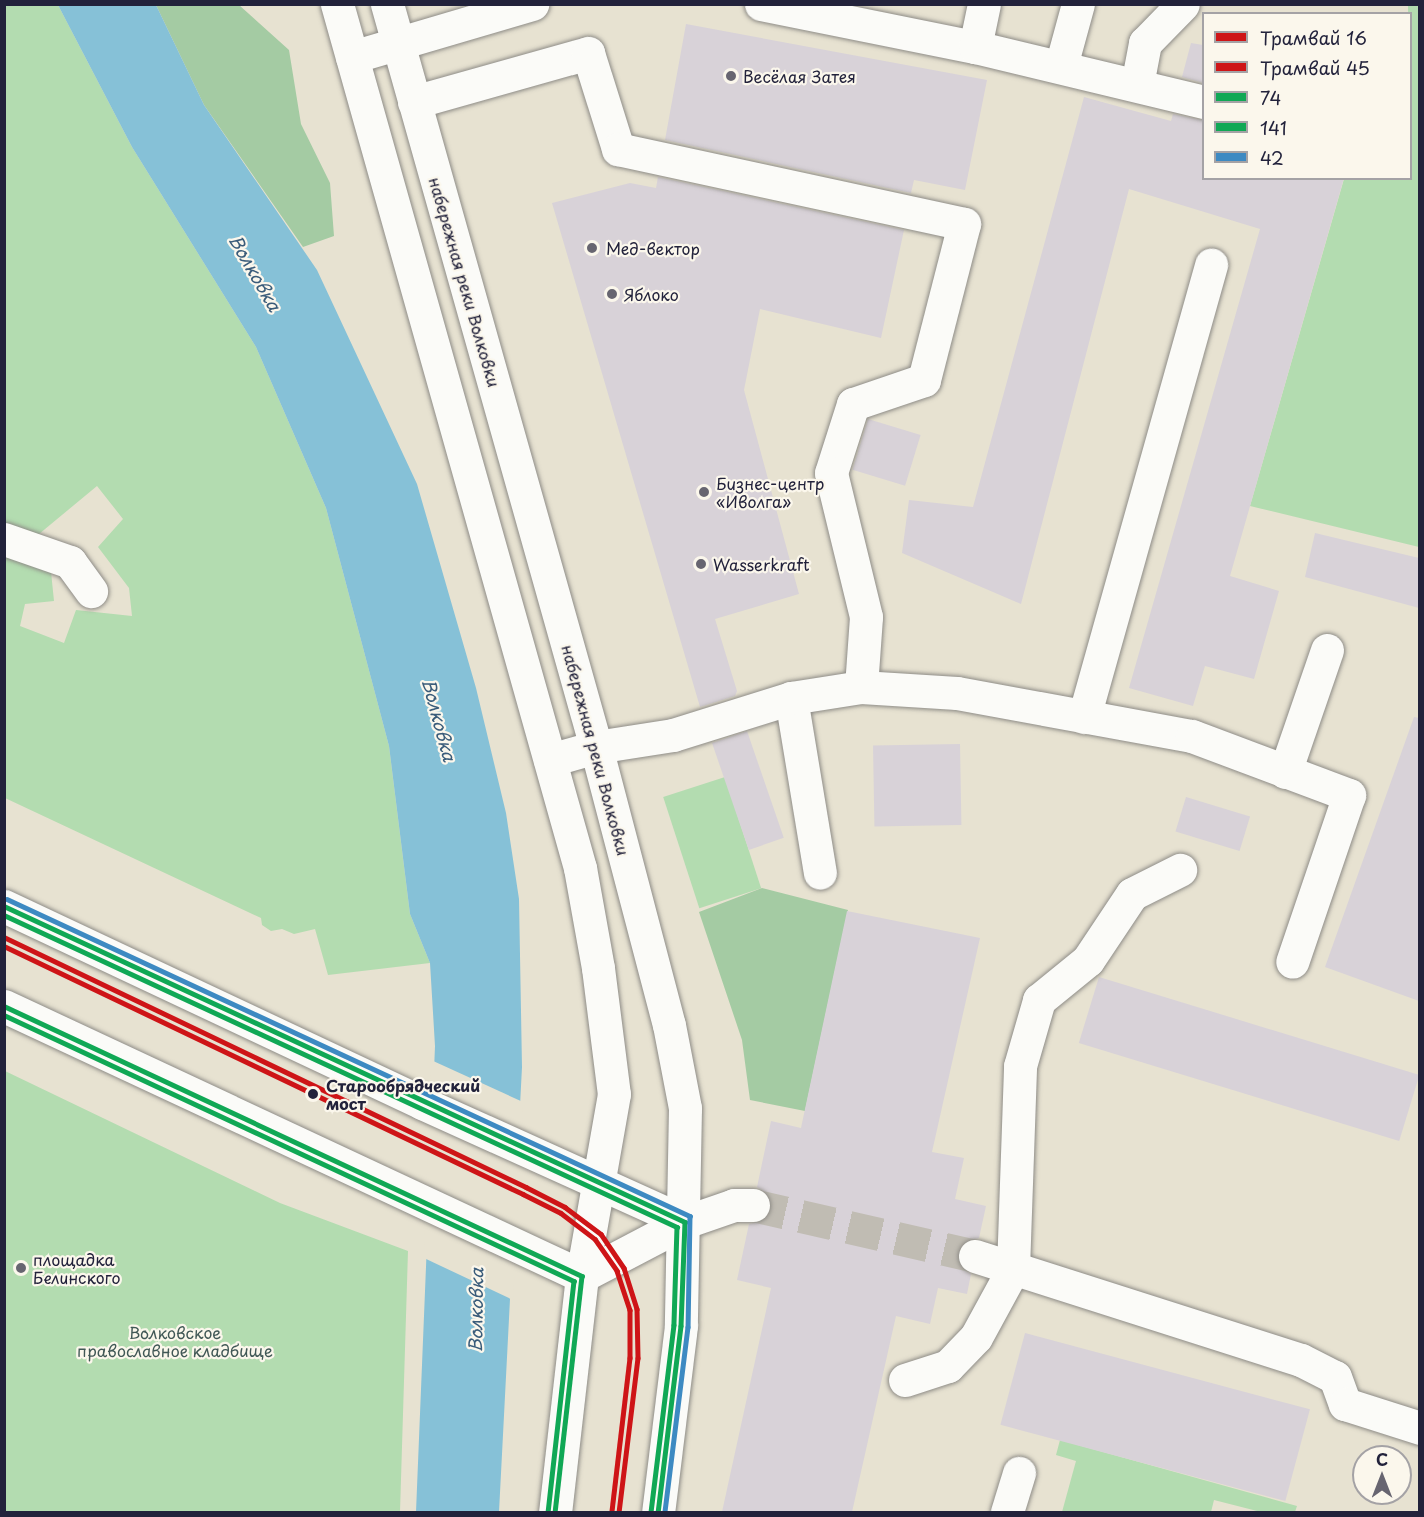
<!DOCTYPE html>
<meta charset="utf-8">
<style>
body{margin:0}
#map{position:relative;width:1424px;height:1517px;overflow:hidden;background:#e7e2d1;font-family:"Playpen Sans",sans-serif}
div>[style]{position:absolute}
.green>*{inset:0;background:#b3dcb0;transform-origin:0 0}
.forest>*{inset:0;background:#a4cba3}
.water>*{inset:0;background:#86c1d7}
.pier>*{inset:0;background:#e7e2d1}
.building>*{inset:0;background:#d8d2d8;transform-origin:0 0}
.minor-tunnel>*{height:33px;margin-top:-16.5px;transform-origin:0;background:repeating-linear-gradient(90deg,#c0bcb3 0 33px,transparent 0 49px)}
.roads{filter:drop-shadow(0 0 2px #8e8c87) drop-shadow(0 0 2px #8e8c87)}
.minor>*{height:33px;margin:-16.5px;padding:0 16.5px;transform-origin:16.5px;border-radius:16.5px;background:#fbfbf8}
.bus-1>*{height:4.5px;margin:-2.25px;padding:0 2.25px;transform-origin:2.25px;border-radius:2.25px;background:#10a855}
.bus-2>*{height:4.5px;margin:-2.25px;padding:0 2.25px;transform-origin:2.25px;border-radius:2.25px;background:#10a855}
.bus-3>*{height:4.5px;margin:-2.25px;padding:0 2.25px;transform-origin:2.25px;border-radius:2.25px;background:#3d8ac2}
.tram-1>*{height:4.5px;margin:-2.25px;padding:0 2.25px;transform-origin:2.25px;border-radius:2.25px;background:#ce1417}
.tram-2>*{height:4.5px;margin:-2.25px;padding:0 2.25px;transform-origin:2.25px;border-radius:2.25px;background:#ce1417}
.dots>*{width:16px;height:16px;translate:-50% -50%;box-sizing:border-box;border:3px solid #fbf7ec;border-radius:50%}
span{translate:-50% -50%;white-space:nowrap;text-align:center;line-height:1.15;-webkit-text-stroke:4.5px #fbf7ec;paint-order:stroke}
.poi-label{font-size:16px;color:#22223b}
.left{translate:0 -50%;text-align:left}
.street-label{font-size:16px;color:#22223b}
.stop-label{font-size:16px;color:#22223b;font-weight:700}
.park-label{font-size:16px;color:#415856}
.water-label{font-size:18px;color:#3a5c7a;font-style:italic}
.frame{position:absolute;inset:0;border:6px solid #22223b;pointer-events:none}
.legend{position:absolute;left:1202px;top:12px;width:210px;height:168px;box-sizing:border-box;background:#fbf7ec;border:2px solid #a4a2a5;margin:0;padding:8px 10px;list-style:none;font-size:18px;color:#22223b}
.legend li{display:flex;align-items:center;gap:12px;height:30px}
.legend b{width:30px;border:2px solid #a4a2a5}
.north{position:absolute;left:1352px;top:1445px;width:60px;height:60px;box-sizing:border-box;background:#fbf7ec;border:2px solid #a4a2a5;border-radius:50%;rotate:0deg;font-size:16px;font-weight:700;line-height:24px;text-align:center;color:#22223b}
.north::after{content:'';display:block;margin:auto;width:21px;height:27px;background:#676570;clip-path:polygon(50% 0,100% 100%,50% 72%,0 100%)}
</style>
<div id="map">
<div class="green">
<i style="clip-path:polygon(5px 5px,58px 5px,132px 147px,256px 347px,326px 508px,389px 746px,410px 914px,430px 963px,328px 975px,315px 929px,294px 934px,282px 929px,271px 931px,262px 925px,261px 918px,5px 798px,5px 553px,50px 562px,54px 601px,25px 604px,20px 626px,64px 643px,76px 610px,132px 616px,129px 588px,98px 547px,123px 519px,97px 486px,33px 539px,5px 528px)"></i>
<i style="clip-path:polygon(1408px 5px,1420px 5px,1419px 547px,1250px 506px,1344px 179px,1410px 178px)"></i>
<i style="left:725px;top:777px;width:117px;height:65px;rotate:72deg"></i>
<i style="clip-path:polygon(5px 1071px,280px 1203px,408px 1251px,400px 1512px,5px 1512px)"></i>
<i style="clip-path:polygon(1060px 1440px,1297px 1506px,1295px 1512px,1261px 1512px,1214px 1500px,1211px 1512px,1062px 1512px,1076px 1461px,1056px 1455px)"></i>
</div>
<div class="forest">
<i style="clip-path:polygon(156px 5px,239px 5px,289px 50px,301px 124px,330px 183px,334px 236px,303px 247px,204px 105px)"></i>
<i style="clip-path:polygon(762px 888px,848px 910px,805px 1111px,750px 1100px,742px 1040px,699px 912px)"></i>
</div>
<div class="water">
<i style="clip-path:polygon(58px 5px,156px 5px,204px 105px,317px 270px,417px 484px,476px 688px,506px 813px,519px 899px,522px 1067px,499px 1512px,416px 1512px,435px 1046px,430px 963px,410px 914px,389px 746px,326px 508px,256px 347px,132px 147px)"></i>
</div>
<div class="pier">
<i style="clip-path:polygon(431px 1060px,523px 1102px,513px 1300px,424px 1258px)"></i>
</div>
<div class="building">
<i style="clip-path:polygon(686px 24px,987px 80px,965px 190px,914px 180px,911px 193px,665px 140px)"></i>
<i style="clip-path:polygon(1191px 43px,1203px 45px,1203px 83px,1182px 77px)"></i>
<i style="clip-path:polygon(1084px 97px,1171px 121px,1173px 114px,1203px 120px,1203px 178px,1344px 178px,1230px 576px,1279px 591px,1254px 679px,1205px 666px,1193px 706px,1129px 688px,1260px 229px,1129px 189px,1021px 604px,902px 553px,909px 500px,973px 507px)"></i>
<i style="clip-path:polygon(658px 177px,904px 230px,881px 338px,760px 309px,744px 390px,799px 594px,715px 619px,737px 691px,735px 696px,700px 707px,552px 203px,630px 183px,656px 188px)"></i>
<i style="left:868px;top:419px;width:55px;height:53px;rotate:17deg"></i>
<i style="clip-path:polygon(1315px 533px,1419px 558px,1419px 608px,1305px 577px)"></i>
<i style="clip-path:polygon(1414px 717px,1419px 718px,1419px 1001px,1325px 967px)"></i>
<i style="left:747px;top:731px;width:113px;height:37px;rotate:71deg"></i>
<i style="left:960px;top:744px;width:81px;height:87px;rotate:89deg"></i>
<i style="left:1186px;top:797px;width:67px;height:36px;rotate:17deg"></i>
<i style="clip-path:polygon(847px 911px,980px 938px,932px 1152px,964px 1158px,955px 1199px,986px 1206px,979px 1238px,963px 1242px,957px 1251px,961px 1268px,971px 1274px,967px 1294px,938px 1288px,930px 1324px,896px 1316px,852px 1512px,722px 1512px,771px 1288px,737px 1280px,749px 1224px,763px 1221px,772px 1206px,769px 1195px,757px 1187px,771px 1121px,801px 1128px)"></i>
<i style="left:1099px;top:977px;width:335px;height:69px;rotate:17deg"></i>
<i style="left:1025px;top:1333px;width:295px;height:95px;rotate:15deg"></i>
</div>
<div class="minor-tunnel">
<i style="left:753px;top:1205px;width:228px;rotate:12.9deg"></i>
</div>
<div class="roads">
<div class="minor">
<i style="left:337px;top:4px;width:898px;rotate:74.29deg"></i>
<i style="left:580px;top:868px;width:102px;rotate:79.8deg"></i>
<i style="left:598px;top:968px;width:127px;rotate:82.8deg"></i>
<i style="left:614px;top:1094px;width:185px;rotate:100deg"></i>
<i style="left:582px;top:1276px;width:238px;rotate:96.5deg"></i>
<i style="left:387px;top:4px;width:772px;rotate:74.29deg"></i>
<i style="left:596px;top:747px;width:287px;rotate:75.3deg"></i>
<i style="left:669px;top:1025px;width:85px;rotate:79.1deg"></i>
<i style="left:685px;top:1108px;width:218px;rotate:91.1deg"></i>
<i style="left:681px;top:1326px;width:187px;rotate:97deg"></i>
<i style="left:761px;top:4px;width:218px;rotate:11.4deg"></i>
<i style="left:975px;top:47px;width:236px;rotate:13.5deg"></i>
<i style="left:975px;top:47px;width:44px;rotate:-78.2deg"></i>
<i style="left:352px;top:57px;width:188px;rotate:-16.4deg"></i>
<i style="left:1061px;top:66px;width:64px;rotate:-74.7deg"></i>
<i style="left:1137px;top:85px;width:43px;rotate:-79.2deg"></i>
<i style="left:1145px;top:43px;width:54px;rotate:-45.7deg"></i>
<i style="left:414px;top:102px;width:181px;rotate:-15.7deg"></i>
<i style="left:588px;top:53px;width:101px;rotate:72.6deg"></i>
<i style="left:618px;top:149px;width:354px;rotate:12.2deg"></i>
<i style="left:964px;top:224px;width:161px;rotate:104.4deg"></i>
<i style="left:924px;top:380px;width:75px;rotate:161.3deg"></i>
<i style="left:853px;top:404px;width:72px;rotate:107.7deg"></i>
<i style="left:831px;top:473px;width:148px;rotate:76.3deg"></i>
<i style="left:866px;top:617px;width:70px;rotate:94.1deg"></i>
<i style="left:4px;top:539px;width:70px;rotate:19.2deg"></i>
<i style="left:70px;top:562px;width:36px;rotate:54deg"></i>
<i style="left:791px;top:698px;width:177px;rotate:80.6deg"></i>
<i style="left:1084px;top:717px;width:470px;rotate:-74.3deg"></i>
<i style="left:550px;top:760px;width:48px;rotate:-15.8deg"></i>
<i style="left:596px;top:747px;width:78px;rotate:-8.9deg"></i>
<i style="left:673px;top:735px;width:124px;rotate:-17.4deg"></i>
<i style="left:791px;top:698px;width:71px;rotate:-8.9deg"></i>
<i style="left:861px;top:687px;width:96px;rotate:3.6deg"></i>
<i style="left:957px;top:693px;width:239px;rotate:10.4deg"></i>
<i style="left:1192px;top:736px;width:168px;rotate:20.6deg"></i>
<i style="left:1349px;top:795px;width:176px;rotate:108.8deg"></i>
<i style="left:1285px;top:772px;width:129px;rotate:-71deg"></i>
<i style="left:4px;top:906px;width:462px;rotate:25.2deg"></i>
<i style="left:422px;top:1103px;width:289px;rotate:24.3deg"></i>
<i style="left:4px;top:1006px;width:638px;rotate:25.04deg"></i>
<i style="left:975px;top:1256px;width:342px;rotate:17.7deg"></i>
<i style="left:1301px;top:1360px;width:38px;rotate:27deg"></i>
<i style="left:1335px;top:1377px;width:29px;rotate:70deg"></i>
<i style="left:1345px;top:1404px;width:79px;rotate:17.7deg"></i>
<i style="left:582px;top:1276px;width:116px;rotate:-27.7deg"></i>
<i style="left:685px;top:1222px;width:52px;rotate:-19.1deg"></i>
<i style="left:734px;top:1205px;width:19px"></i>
<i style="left:905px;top:1380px;width:45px;rotate:-18deg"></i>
<i style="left:948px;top:1366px;width:40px;rotate:-46deg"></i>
<i style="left:976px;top:1337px;width:77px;rotate:-61.4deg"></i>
<i style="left:1013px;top:1269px;width:203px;rotate:-88deg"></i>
<i style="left:1020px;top:1066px;width:69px;rotate:-73.9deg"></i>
<i style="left:1039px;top:1000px;width:63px;rotate:-39.2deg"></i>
<i style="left:1088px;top:960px;width:79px;rotate:-56.3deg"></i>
<i style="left:1132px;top:894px;width:54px;rotate:-26.6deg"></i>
<i style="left:1007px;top:1512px;width:41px;rotate:-72.9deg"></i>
</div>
</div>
<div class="bus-1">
<i style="left:4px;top:906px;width:751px;rotate:24.89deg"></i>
<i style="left:685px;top:1222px;width:104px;rotate:92.2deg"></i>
<i style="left:681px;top:1326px;width:187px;rotate:97deg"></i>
<i style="left:4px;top:1006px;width:638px;rotate:25.04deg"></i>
<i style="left:582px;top:1276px;width:238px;rotate:96.5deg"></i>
</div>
<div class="bus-2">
<i style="left:4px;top:915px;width:742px;rotate:24.87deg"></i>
<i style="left:677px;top:1227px;width:98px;rotate:91.8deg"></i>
<i style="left:674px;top:1325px;width:187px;rotate:97deg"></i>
<i style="left:4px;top:1015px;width:629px;rotate:25.02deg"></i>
<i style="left:574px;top:1281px;width:231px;rotate:96.4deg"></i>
</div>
<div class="bus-3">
<i style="left:7px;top:899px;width:753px;rotate:24.9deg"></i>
<i style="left:690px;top:1216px;width:111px;rotate:91deg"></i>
<i style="left:688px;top:1327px;width:186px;rotate:97.1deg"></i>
</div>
<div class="tram-1">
<i style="left:4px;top:937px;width:579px;rotate:25.59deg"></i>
<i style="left:526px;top:1187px;width:44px;rotate:27.1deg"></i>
<i style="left:565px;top:1207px;width:45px;rotate:36.9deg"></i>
<i style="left:601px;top:1234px;width:41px;rotate:55.9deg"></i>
<i style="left:624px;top:1268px;width:43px;rotate:72.4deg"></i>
<i style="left:637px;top:1309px;width:49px;rotate:88.8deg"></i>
<i style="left:638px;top:1358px;width:155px;rotate:97deg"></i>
</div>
<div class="tram-2">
<i style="left:4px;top:946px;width:575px;rotate:25.54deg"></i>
<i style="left:523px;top:1194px;width:42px;rotate:26.6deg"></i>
<i style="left:561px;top:1213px;width:43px;rotate:37.4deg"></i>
<i style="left:595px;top:1239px;width:39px;rotate:55deg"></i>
<i style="left:617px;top:1271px;width:41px;rotate:71.6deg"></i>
<i style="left:630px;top:1310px;width:48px;rotate:90deg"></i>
<i style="left:630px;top:1358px;width:154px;rotate:96.7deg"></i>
</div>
<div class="dots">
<i style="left:731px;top:76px;background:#676570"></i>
<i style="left:592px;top:248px;background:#676570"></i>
<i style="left:612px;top:294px;background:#676570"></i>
<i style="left:704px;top:492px;background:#676570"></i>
<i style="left:701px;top:564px;background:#676570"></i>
<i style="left:313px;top:1094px;background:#22223b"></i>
<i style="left:21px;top:1268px;background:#676570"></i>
</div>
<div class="poi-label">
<span class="left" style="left:743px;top:76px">Весёлая Затея</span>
<span class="left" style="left:606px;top:248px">Мед-вектор</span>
<span class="left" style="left:624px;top:294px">Яблоко</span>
<span class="left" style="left:716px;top:492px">Бизнес-центр<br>«Иволга»</span>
<span class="left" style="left:713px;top:564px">Wasserkraft</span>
<span class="left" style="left:33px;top:1268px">площадка<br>Белинского</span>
</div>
<div class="street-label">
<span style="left:465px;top:282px;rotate:74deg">набережная реки Волковки</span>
<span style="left:596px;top:750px;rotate:75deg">набережная реки Волковки</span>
</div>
<div class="stop-label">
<span class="left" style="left:326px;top:1094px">Старообрядческий<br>мост</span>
</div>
<div class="park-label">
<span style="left:175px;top:1341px">Волковское<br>православное кладбище</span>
</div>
<div class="water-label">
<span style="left:255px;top:273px;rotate:60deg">Волковка</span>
<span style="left:439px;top:720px;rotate:75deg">Волковка</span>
<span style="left:476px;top:1310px;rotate:-89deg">Волковка</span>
</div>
<div class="frame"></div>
<ul class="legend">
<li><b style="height:8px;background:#ce1417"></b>Трамвай 16</li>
<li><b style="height:8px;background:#ce1417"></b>Трамвай 45</li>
<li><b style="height:8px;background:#10a855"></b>74</li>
<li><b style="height:8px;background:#10a855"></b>141</li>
<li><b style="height:8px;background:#3d8ac2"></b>42</li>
</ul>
<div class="north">С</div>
</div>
